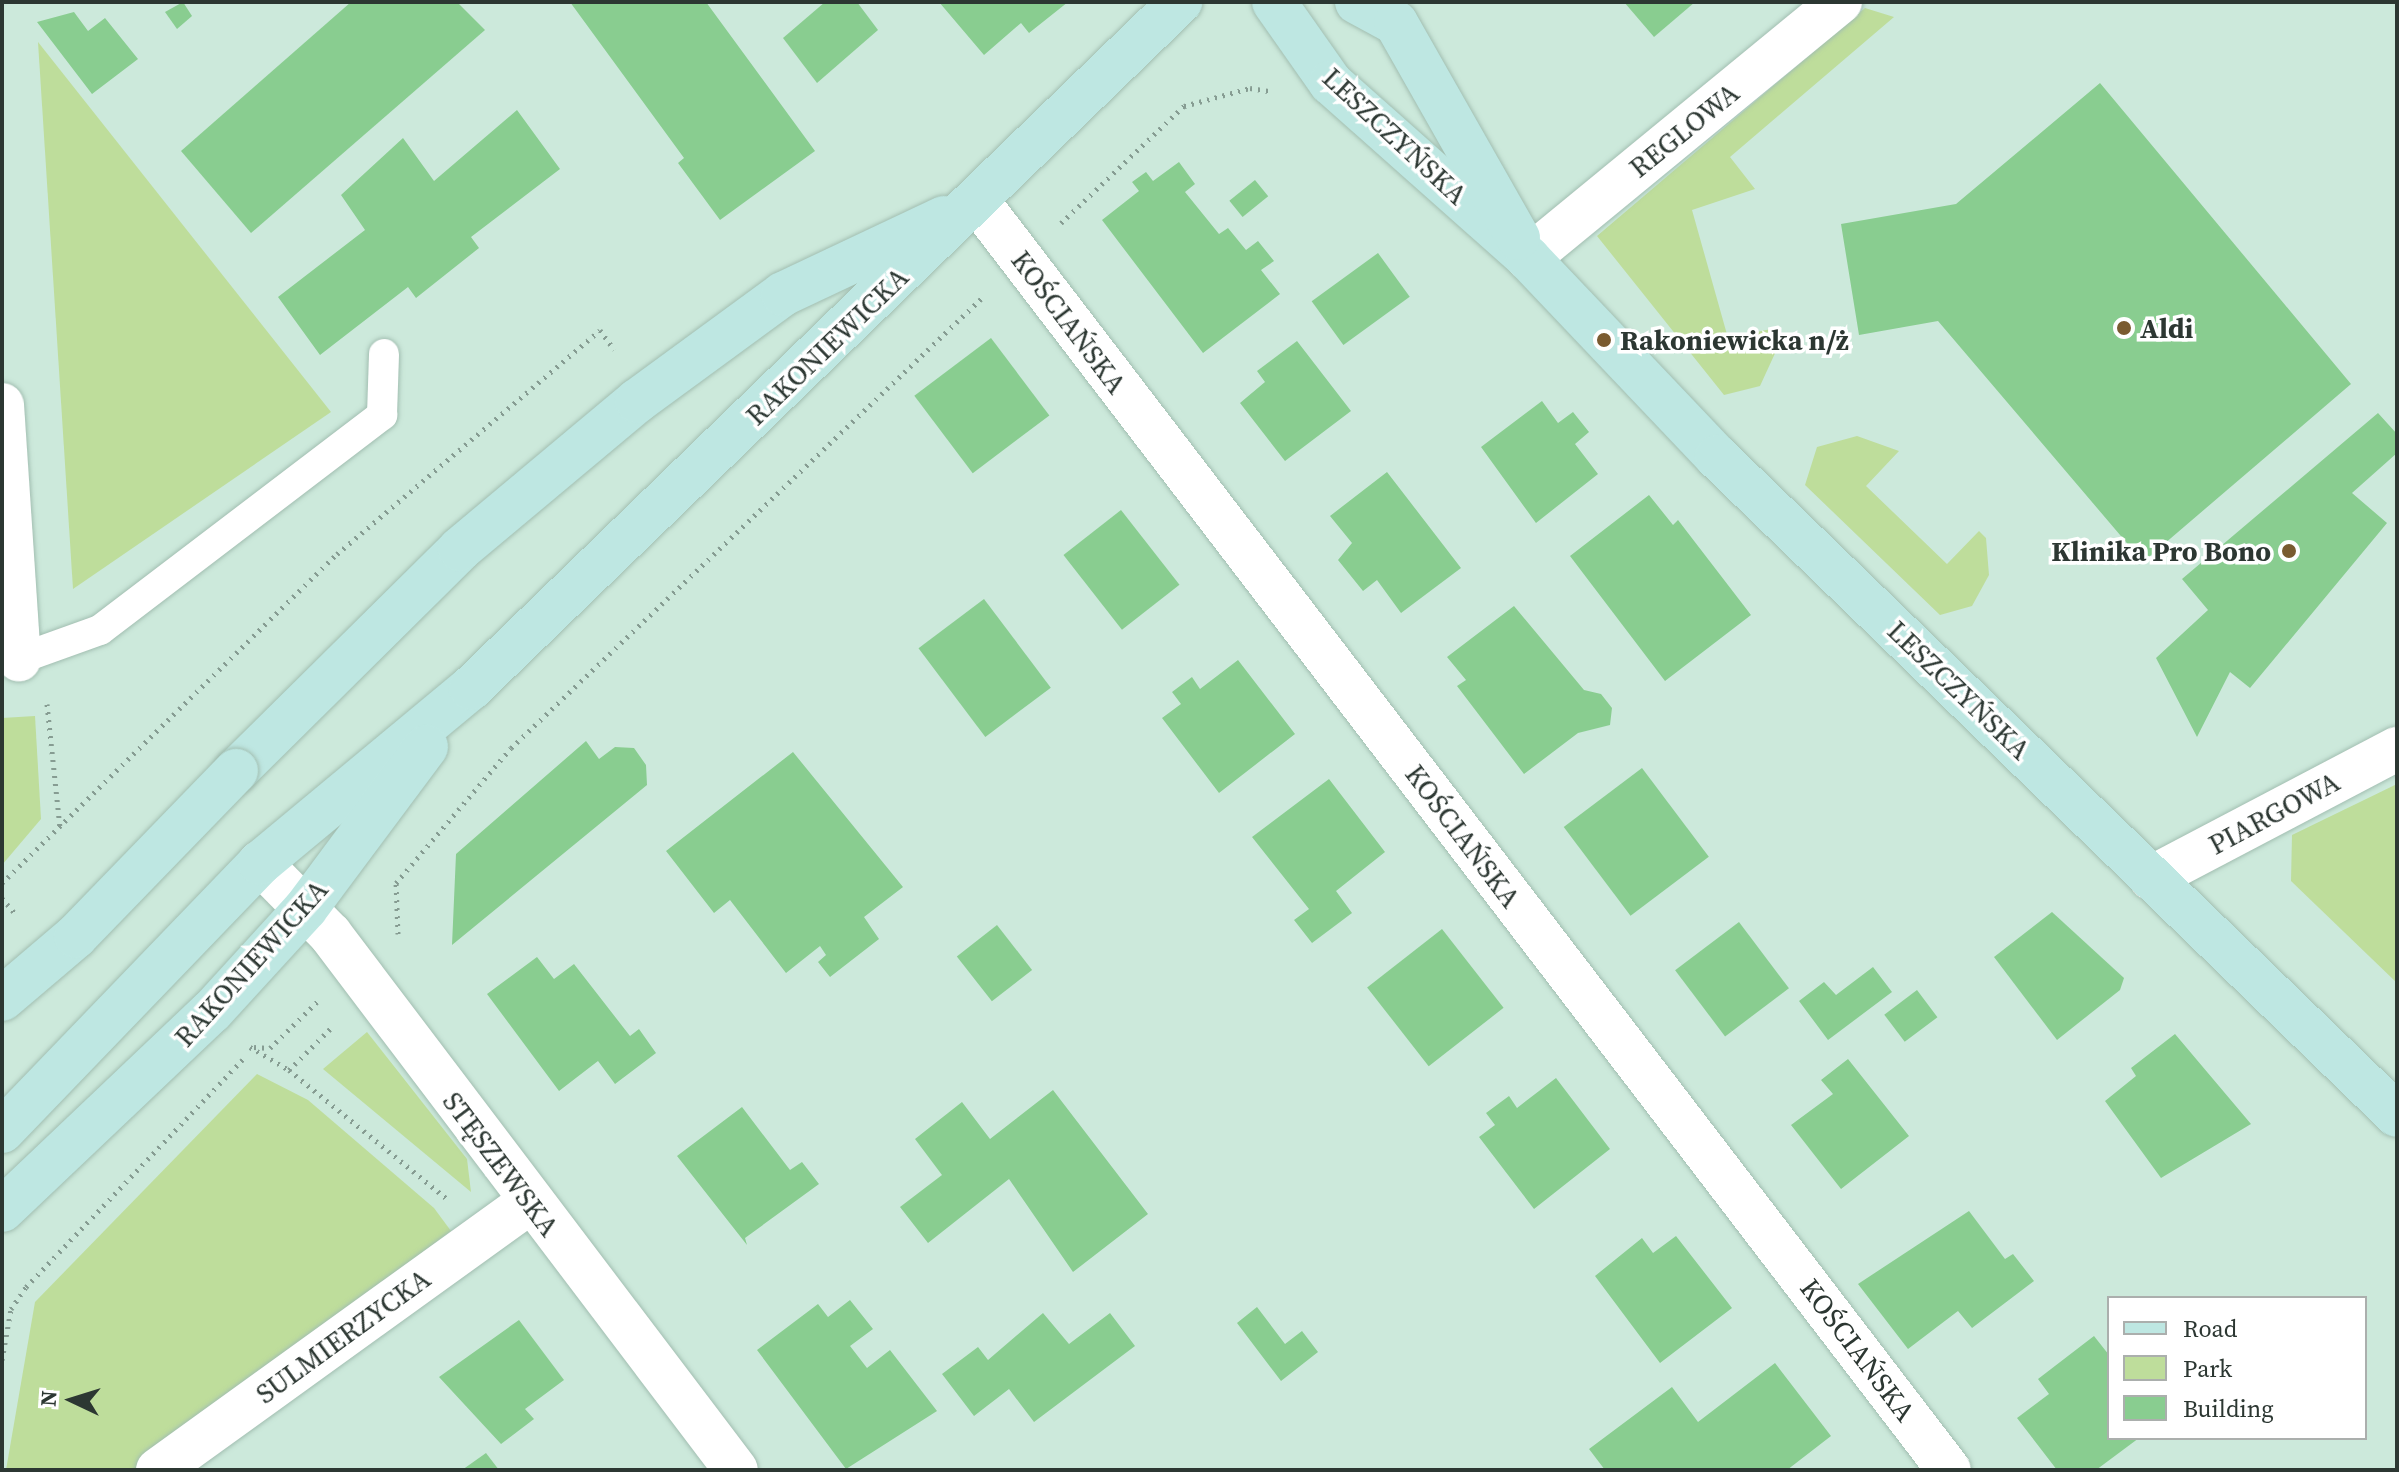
<!DOCTYPE html>
<meta charset="utf-8">
<style>
body{margin:0}
#map{position:relative;width:2399px;height:1472px;overflow:hidden;background:#cce9db;font-family:"Source Serif 4",serif}
div>[style]{position:absolute}
.green>*{inset:0;background:#bedd9b}
.building>*{inset:0;background:#89cd90;transform-origin:0 0}
.path>*{height:5px;margin-top:-2.5px;transform-origin:0;background:repeating-linear-gradient(90deg,#869c92 0 2px,transparent 0 8px)}
.roads{filter:drop-shadow(0 0 2px #a2beb1) drop-shadow(0 0 2px #a2beb1)}
.lane>*{height:30px;margin:-15px;padding:0 15px;transform-origin:15px;border-radius:15px;background:#fff}
.street>*{height:44px;margin:-22px;padding:0 22px;transform-origin:22px;border-radius:22px;background:#fff}
.secondary>*{height:44px;margin:-22px;padding:0 22px;transform-origin:22px;border-radius:22px;background:#bee7e2}
.bridges{filter:drop-shadow(0 0 2px #a2beb1) drop-shadow(0 0 2px #a2beb1)}
.secondary-bridge>*{height:44px;margin:-22px;padding:0 22px;transform-origin:22px;border-radius:22px;background:#bee7e2}
.dots>*{width:22px;height:22px;translate:-50% -50%;box-sizing:border-box;border:4px solid #fff;border-radius:50%}
span{translate:-50% -50%;white-space:nowrap;text-align:center;line-height:1.15;-webkit-text-stroke:7px #fff;paint-order:stroke}
.street-label{font-size:28px;color:#2c3732}
.poi-label{font-size:28px;color:#2c3732;font-weight:700}
.left{translate:0 -50%;text-align:left}
.right{translate:-100% -50%;text-align:right}
.frame{position:absolute;inset:0;border:4px solid #2c3732;pointer-events:none}
.legend{position:absolute;left:2107px;top:1296px;width:260px;height:144px;box-sizing:border-box;background:#fff;border:2px solid #abafad;margin:0;padding:10px 14px;list-style:none;font-size:24px;color:#2c3732}
.legend li{display:flex;align-items:center;gap:16px;height:40px}
.legend b{width:40px;border:2px solid #abafad}
.north{position:absolute;left:32px;top:1360px;width:80px;height:80px;-webkit-text-stroke:6px #fff;paint-order:stroke;rotate:274deg;font-size:22px;font-weight:700;line-height:32px;text-align:center;color:#2c3732}
.north::after{content:'';display:block;margin:auto;width:28px;height:36px;background:#2c3732;clip-path:polygon(50% 0,100% 100%,50% 72%,0 100%)}
</style>
<div id="map">
<div class="green">
<i style="clip-path:polygon(1865px 8px,1894px 17px,1730px 157px,1755px 189px,1692px 210px,1728px 338px,1771px 329px,1777px 349px,1760px 386px,1724px 395px,1597px 236px)"></i>
<i style="clip-path:polygon(38px 42px,331px 412px,73px 589px)"></i>
<i style="clip-path:polygon(1857px 436px,1899px 451px,1866px 486px,1947px 564px,1979px 531px,1986px 538px,1989px 575px,1972px 606px,1940px 615px,1805px 485px,1817px 447px)"></i>
<i style="clip-path:polygon(35px 716px,41px 819px,2px 865px,2px 718px)"></i>
<i style="clip-path:polygon(2397px 784px,2397px 983px,2291px 881px,2292px 835px)"></i>
<i style="clip-path:polygon(367px 1032px,467px 1159px,471px 1192px,323px 1069px)"></i>
<i style="clip-path:polygon(257px 1074px,308px 1100px,434px 1208px,451px 1231px,134px 1470px,6px 1470px,35px 1302px)"></i>
</div>
<div class="building">
<i style="clip-path:polygon(183px 2px,192px 16px,177px 29px,165px 12px)"></i>
<i style="clip-path:polygon(351px 2px,457px 2px,485px 30px,251px 233px,181px 151px)"></i>
<i style="clip-path:polygon(570px 2px,706px 2px,815px 151px,720px 220px,678px 163px,684px 158px)"></i>
<i style="clip-path:polygon(825px 2px,857px 2px,878px 30px,817px 83px,783px 38px)"></i>
<i style="clip-path:polygon(939px 2px,1068px 2px,1029px 33px,1021px 23px,984px 55px)"></i>
<i style="clip-path:polygon(1624px 2px,1695px 2px,1654px 37px)"></i>
<i style="clip-path:polygon(74px 12px,88px 31px,105px 18px,138px 59px,92px 94px,37px 22px)"></i>
<i style="clip-path:polygon(2100px 83px,2351px 384px,2143px 562px,1938px 321px,1859px 335px,1841px 224px,1956px 204px)"></i>
<i style="clip-path:polygon(517px 110px,560px 169px,471px 237px,479px 248px,416px 298px,408px 287px,320px 355px,278px 297px,365px 230px,341px 195px,403px 138px,434px 181px)"></i>
<i style="clip-path:polygon(1179px 162px,1195px 184px,1185px 192px,1219px 234px,1228px 228px,1246px 250px,1258px 241px,1274px 261px,1261px 270px,1280px 294px,1203px 353px,1102px 220px,1139px 191px,1132px 182px,1146px 172px,1153px 181px)"></i>
<i style="left:1255px;top:180px;width:21px;height:33px;rotate:51deg"></i>
<i style="left:1378px;top:253px;width:54px;height:82px;rotate:54deg"></i>
<i style="left:991px;top:338px;width:97px;height:96px;rotate:53deg"></i>
<i style="clip-path:polygon(1297px 341px,1351px 411px,1285px 461px,1240px 403px,1265px 382px,1257px 371px)"></i>
<i style="clip-path:polygon(1542px 401px,1558px 423px,1573px 412px,1589px 432px,1575px 444px,1598px 474px,1536px 523px,1481px 447px)"></i>
<i style="clip-path:polygon(2378px 413px,2397px 434px,2397px 453px,2352px 493px,2387px 523px,2250px 688px,2230px 672px,2197px 737px,2156px 658px,2208px 610px,2182px 579px)"></i>
<i style="clip-path:polygon(1387px 472px,1461px 568px,1401px 613px,1377px 580px,1363px 591px,1338px 560px,1352px 543px,1330px 516px)"></i>
<i style="clip-path:polygon(1649px 495px,1673px 525px,1678px 520px,1751px 615px,1665px 681px,1570px 556px)"></i>
<i style="left:1121px;top:510px;width:95px;height:73px;rotate:52deg"></i>
<i style="left:984px;top:599px;width:111px;height:82px;rotate:53deg"></i>
<i style="clip-path:polygon(1514px 606px,1584px 690px,1601px 694px,1612px 708px,1610px 725px,1578px 733px,1524px 774px,1457px 686px,1466px 680px,1447px 657px)"></i>
<i style="clip-path:polygon(1238px 660px,1295px 734px,1219px 793px,1162px 718px,1181px 704px,1172px 692px,1192px 677px,1200px 689px)"></i>
<i style="clip-path:polygon(586px 741px,599px 759px,615px 747px,634px 748px,646px 765px,647px 785px,452px 945px,456px 854px)"></i>
<i style="clip-path:polygon(793px 752px,903px 887px,864px 917px,879px 939px,830px 977px,818px 962px,826px 955px,820px 946px,786px 973px,730px 900px,714px 913px,666px 851px)"></i>
<i style="left:1642px;top:768px;width:111px;height:98px;rotate:53deg"></i>
<i style="clip-path:polygon(1329px 779px,1385px 852px,1336px 891px,1352px 913px,1312px 943px,1294px 920px,1309px 909px,1252px 837px)"></i>
<i style="clip-path:polygon(2052px 912px,2124px 978px,2120px 990px,2057px 1040px,1994px 957px)"></i>
<i style="left:1739px;top:922px;width:83px;height:80px;rotate:53deg"></i>
<i style="left:997px;top:925px;width:57px;height:51px;rotate:52deg"></i>
<i style="left:1442px;top:929px;width:100px;height:95px;rotate:52deg"></i>
<i style="clip-path:polygon(537px 957px,554px 979px,574px 964px,630px 1036px,639px 1029px,656px 1053px,615px 1084px,598px 1061px,559px 1091px,487px 994px)"></i>
<i style="clip-path:polygon(1873px 967px,1892px 992px,1828px 1040px,1799px 1001px,1824px 982px,1836px 995px)"></i>
<i style="left:1917px;top:990px;width:34px;height:41px;rotate:53deg"></i>
<i style="clip-path:polygon(2175px 1034px,2251px 1124px,2161px 1178px,2105px 1101px,2136px 1076px,2131px 1068px)"></i>
<i style="clip-path:polygon(1848px 1059px,1909px 1136px,1841px 1189px,1791px 1125px,1833px 1094px,1821px 1080px)"></i>
<i style="clip-path:polygon(1556px 1078px,1610px 1149px,1534px 1209px,1479px 1137px,1495px 1125px,1486px 1113px,1509px 1096px,1517px 1108px)"></i>
<i style="clip-path:polygon(1053px 1090px,1148px 1214px,1073px 1272px,1009px 1179px,928px 1243px,900px 1207px,942px 1175px,915px 1139px,962px 1102px,990px 1139px)"></i>
<i style="clip-path:polygon(742px 1107px,790px 1170px,802px 1162px,819px 1184px,745px 1238px,747px 1245px,677px 1156px)"></i>
<i style="clip-path:polygon(1969px 1211px,2005px 1259px,2013px 1254px,2034px 1281px,1972px 1328px,1958px 1311px,1908px 1349px,1858px 1284px)"></i>
<i style="clip-path:polygon(1676px 1236px,1732px 1308px,1660px 1363px,1595px 1276px,1642px 1238px,1653px 1253px)"></i>
<i style="clip-path:polygon(850px 1300px,873px 1329px,850px 1346px,867px 1368px,890px 1350px,937px 1411px,846px 1469px,757px 1350px,818px 1304px,828px 1317px)"></i>
<i style="clip-path:polygon(1257px 1307px,1285px 1344px,1302px 1331px,1318px 1352px,1281px 1381px,1237px 1323px)"></i>
<i style="clip-path:polygon(1043px 1313px,1069px 1344px,1110px 1313px,1135px 1346px,1034px 1422px,1009px 1389px,974px 1416px,942px 1374px,978px 1347px,988px 1360px)"></i>
<i style="clip-path:polygon(519px 1320px,564px 1380px,525px 1409px,534px 1419px,501px 1444px,439px 1377px)"></i>
<i style="clip-path:polygon(2094px 1336px,2109px 1355px,2109px 1438px,2139px 1438px,2096px 1470px,2057px 1470px,2017px 1418px,2049px 1394px,2038px 1379px)"></i>
<i style="clip-path:polygon(1775px 1363px,1831px 1436px,1787px 1470px,1605px 1470px,1589px 1449px,1672px 1387px,1698px 1422px)"></i>
<i style="clip-path:polygon(486px 1453px,499px 1470px,462px 1470px)"></i>
</div>
<div class="path">
<i style="left:1061px;top:223px;width:170px;rotate:-43.6deg"></i>
<i style="left:1184px;top:106px;width:68px;rotate:-15.3deg"></i>
<i style="left:1250px;top:88px;width:19px;rotate:9deg"></i>
<i style="left:47px;top:704px;width:125px;rotate:84deg"></i>
<i style="left:2px;top:883px;width:470px;rotate:-44.5deg"></i>
<i style="left:337px;top:554px;width:345px;rotate:-40.4deg"></i>
<i style="left:600px;top:330px;width:24px;rotate:54deg"></i>
<i style="left:2px;top:898px;width:23px;rotate:50deg"></i>
<i style="left:398px;top:934px;width:51px;rotate:-92.2deg"></i>
<i style="left:396px;top:883px;width:177px;rotate:-49.6deg"></i>
<i style="left:511px;top:748px;width:654px;rotate:-43.7deg"></i>
<i style="left:250px;top:1047px;width:45px;rotate:30.5deg"></i>
<i style="left:289px;top:1070px;width:61px;rotate:-45deg"></i>
<i style="left:254px;top:1047px;width:16px;rotate:4deg"></i>
<i style="left:270px;top:1048px;width:66px;rotate:-44.4deg"></i>
<i style="left:289px;top:1070px;width:203px;rotate:39.2deg"></i>
<i style="left:2px;top:1360px;width:52px;rotate:-80deg"></i>
<i style="left:11px;top:1309px;width:27px;rotate:-56deg"></i>
<i style="left:26px;top:1287px;width:315px;rotate:-46.4deg"></i>
</div>
<div class="roads">
<div class="lane">
<i style="left:19px;top:659px;width:86px;rotate:-19.7deg"></i>
<i style="left:100px;top:630px;width:355px;rotate:-37.3deg"></i>
<i style="left:382px;top:415px;width:61px;rotate:-88.1deg"></i>
</div>
<div class="street">
<i style="left:978px;top:202px;width:1597px;rotate:52.56deg"></i>
<i style="left:1528px;top:258px;width:404px;rotate:-39.4deg"></i>
<i style="left:2px;top:405px;width:255px;rotate:86.2deg"></i>
<i style="left:260px;top:863px;width:100px;rotate:45.4deg"></i>
<i style="left:330px;top:934px;width:672px;rotate:52.86deg"></i>
<i style="left:2151px;top:878px;width:278px;rotate:-27.7deg"></i>
<i style="left:158px;top:1470px;width:458px;rotate:-35.8deg"></i>
</div>
<div class="secondary">
<i style="left:1274px;top:2px;width:99px;rotate:54.9deg"></i>
<i style="left:1331px;top:83px;width:264px;rotate:41.6deg"></i>
<i style="left:1528px;top:258px;width:274px;rotate:46.5deg"></i>
<i style="left:1717px;top:457px;width:946px;rotate:44.06deg"></i>
<i style="left:1357px;top:2px;width:44px;rotate:28.3deg"></i>
<i style="left:1396px;top:23px;width:247px;rotate:60.4deg"></i>
<i style="left:236px;top:771px;width:315px;rotate:-44.7deg"></i>
<i style="left:460px;top:549px;width:231px;rotate:-39.9deg"></i>
<i style="left:637px;top:401px;width:181px;rotate:-36.2deg"></i>
<i style="left:783px;top:294px;width:178px;rotate:-25.3deg"></i>
<i style="left:2px;top:1131px;width:372px;rotate:-46.1deg"></i>
<i style="left:260px;top:863px;width:274px;rotate:-39.7deg"></i>
<i style="left:471px;top:688px;width:987px;rotate:-44.06deg"></i>
<i style="left:2px;top:1210px;width:289px;rotate:-43.5deg"></i>
<i style="left:212px;top:1011px;width:139px;rotate:-47.6deg"></i>
<i style="left:306px;top:908px;width:201px;rotate:-53.3deg"></i>
</div>
</div>
<div class="bridges">
<div class="secondary-bridge">
<i style="left:2px;top:999px;width:97px;rotate:-40.4deg"></i>
<i style="left:76px;top:936px;width:230px;rotate:-45.9deg"></i>
</div>
</div>
<div class="dots">
<i style="left:2124px;top:328px;background:#7a5b30"></i>
<i style="left:1604px;top:340px;background:#7a5b30"></i>
<i style="left:2289px;top:551px;background:#7a5b30"></i>
</div>
<div class="street-label">
<span style="left:1684px;top:130px;rotate:-39deg">REGLOWA</span>
<span style="left:1395px;top:136px;rotate:43deg">LESZCZYŃSKA</span>
<span style="left:1069px;top:322px;rotate:53deg">KOŚCIAŃSKA</span>
<span style="left:827px;top:346px;rotate:-44deg">RAKONIEWICKA</span>
<span style="left:1959px;top:690px;rotate:44deg">LESZCZYŃSKA</span>
<span style="left:2274px;top:813px;rotate:-28deg">PIARGOWA</span>
<span style="left:1463px;top:836px;rotate:53deg">KOŚCIAŃSKA</span>
<span style="left:251px;top:963px;rotate:-48deg">RAKONIEWICKA</span>
<span style="left:501px;top:1164px;rotate:53deg">STĘSZEWSKA</span>
<span style="left:343px;top:1336px;rotate:-36deg">SULMIERZYCKA</span>
<span style="left:1858px;top:1350px;rotate:53deg">KOŚCIAŃSKA</span>
</div>
<div class="poi-label">
<span class="left" style="left:2140px;top:328px">Aldi</span>
<span class="left" style="left:1620px;top:340px">Rakoniewicka n/ż</span>
<span class="right" style="left:2271px;top:551px">Klinika Pro Bono</span>
</div>
<div class="frame"></div>
<ul class="legend">
<li><b style="height:10px;background:#bee7e2"></b>Road</li>
<li><b style="height:22px;background:#bedd9b"></b>Park</li>
<li><b style="height:22px;background:#89cd90"></b>Building</li>
</ul>
<div class="north">N</div>
</div>
